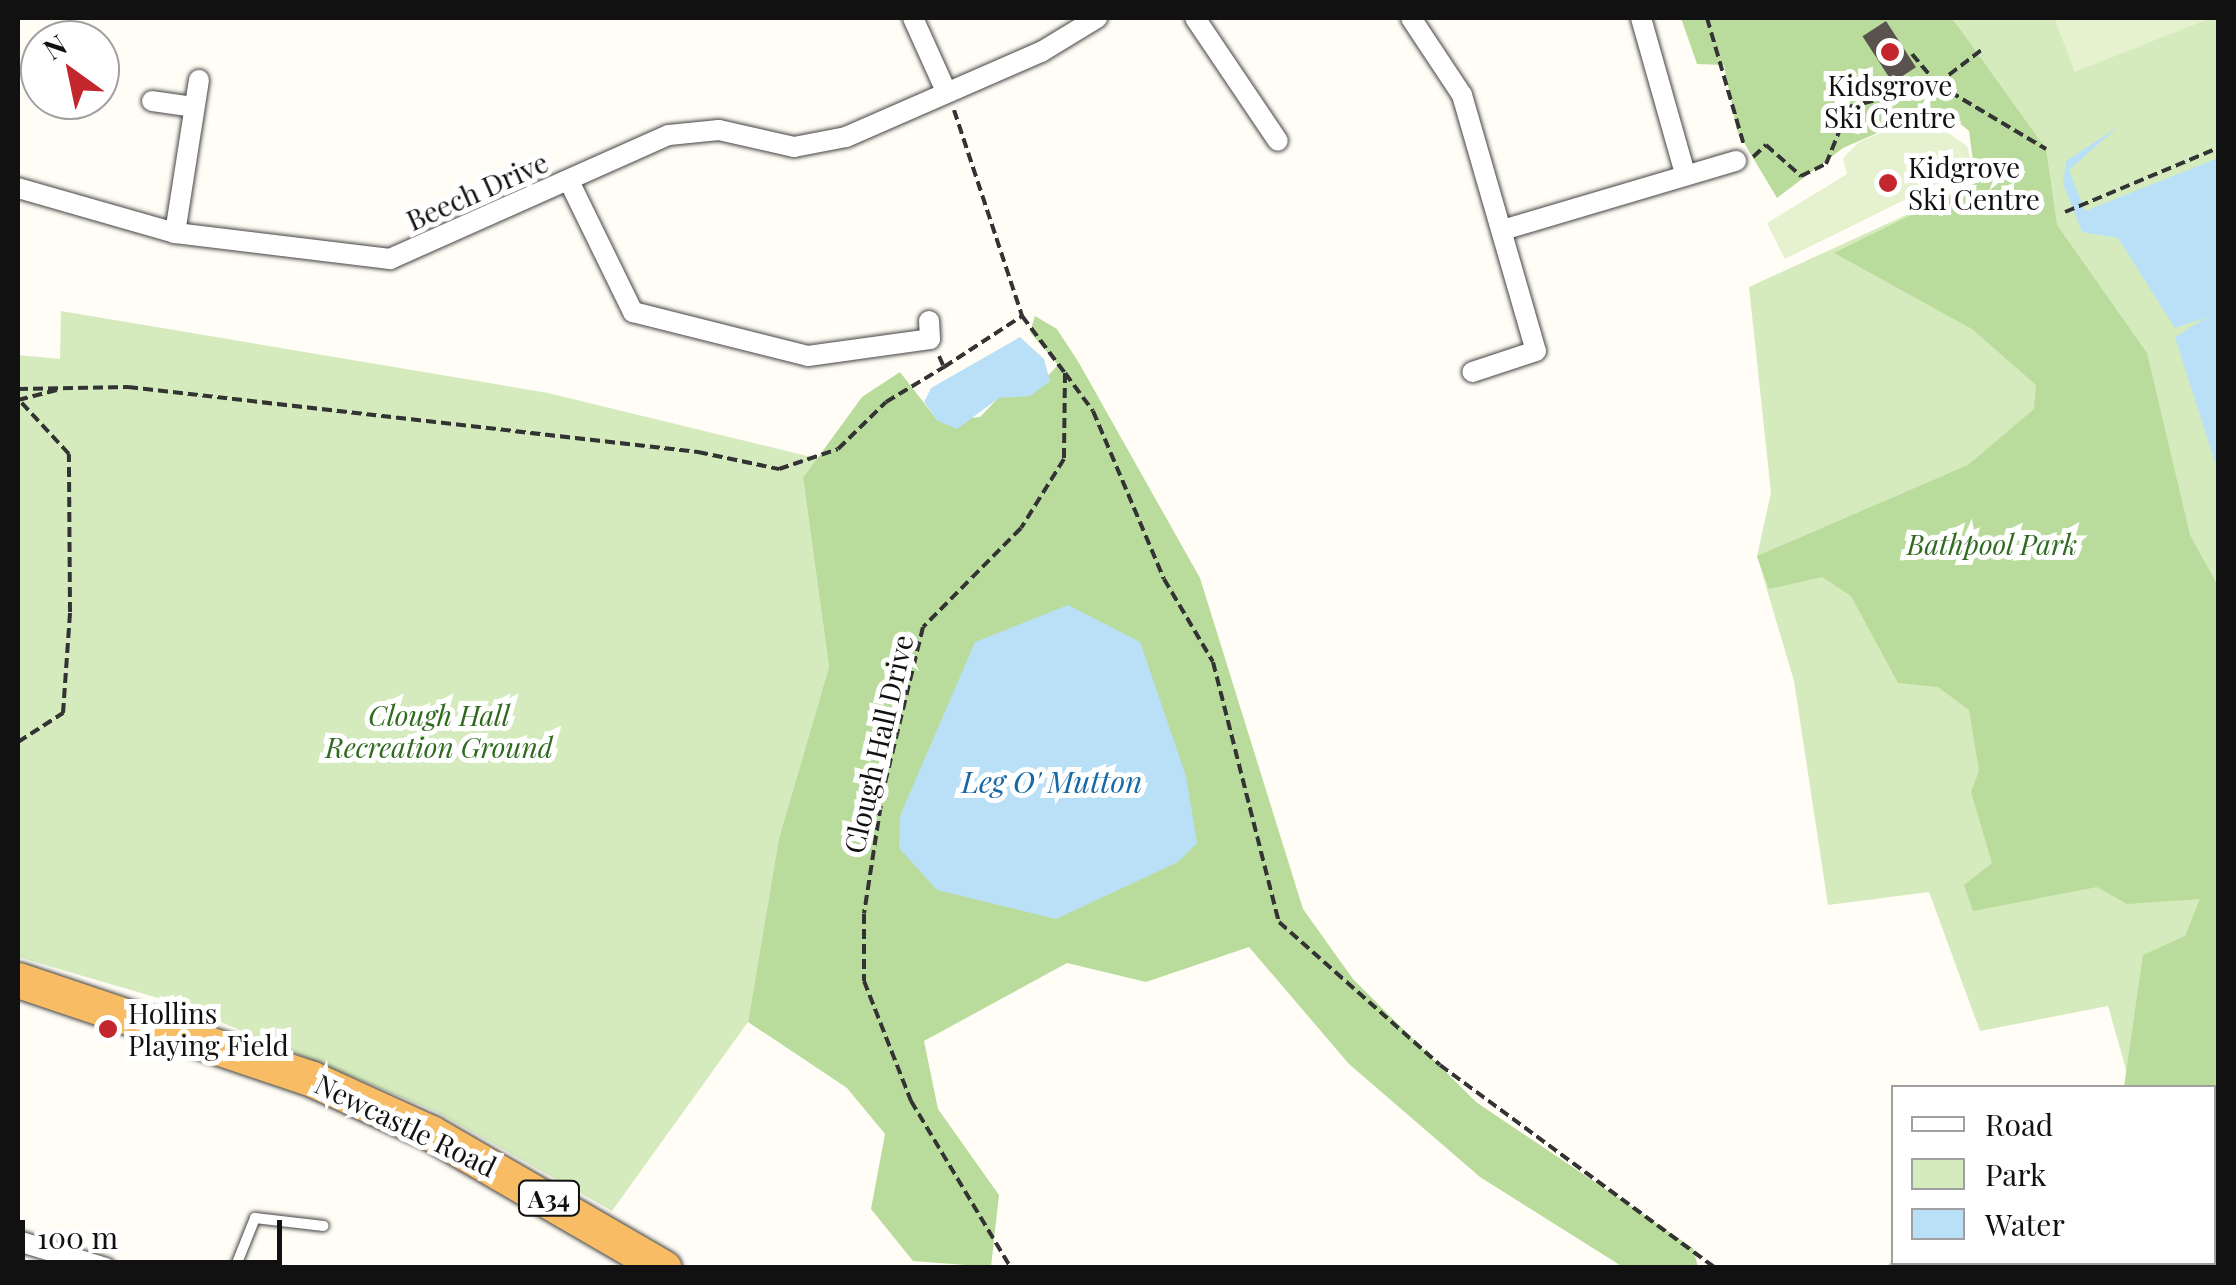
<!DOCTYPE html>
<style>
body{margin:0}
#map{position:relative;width:2236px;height:1285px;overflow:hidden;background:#fffdf5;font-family:"Playfair Display",serif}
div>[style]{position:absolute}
.green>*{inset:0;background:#d5ebbd}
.forest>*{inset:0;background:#b9dc9c}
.pitch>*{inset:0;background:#e6f2cf}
.water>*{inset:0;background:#b9e0f7}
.building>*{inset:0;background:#5a524d;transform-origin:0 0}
.path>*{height:4px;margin-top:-2px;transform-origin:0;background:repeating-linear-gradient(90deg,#333 0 10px,transparent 0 15px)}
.roads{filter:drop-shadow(0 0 2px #444) drop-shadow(0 0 2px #444)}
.service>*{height:10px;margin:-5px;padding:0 5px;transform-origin:5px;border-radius:5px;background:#fff}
.minor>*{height:20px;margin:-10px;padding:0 10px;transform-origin:10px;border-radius:10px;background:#fff}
.trunk>*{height:35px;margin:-17.5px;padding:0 17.5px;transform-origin:17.5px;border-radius:17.5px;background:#f7bc64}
.dots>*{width:28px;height:28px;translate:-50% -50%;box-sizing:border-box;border:5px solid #fff;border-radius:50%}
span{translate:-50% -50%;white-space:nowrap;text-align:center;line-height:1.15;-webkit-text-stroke:10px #fff;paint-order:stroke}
.shield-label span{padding:2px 8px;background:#fff;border:2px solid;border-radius:8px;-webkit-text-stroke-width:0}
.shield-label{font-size:25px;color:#111;font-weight:700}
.poi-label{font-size:28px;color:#111}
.left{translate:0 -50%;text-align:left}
.street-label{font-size:28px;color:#111}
.park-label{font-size:28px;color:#2f6b1f;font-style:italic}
.water-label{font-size:30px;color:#1768a6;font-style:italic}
.frame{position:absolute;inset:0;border:20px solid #111;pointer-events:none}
.legend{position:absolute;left:1891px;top:1085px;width:325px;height:180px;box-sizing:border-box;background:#fff;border:2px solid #a0a0a0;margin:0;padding:12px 18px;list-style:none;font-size:30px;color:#111}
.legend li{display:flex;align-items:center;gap:20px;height:50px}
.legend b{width:50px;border:2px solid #a0a0a0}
.north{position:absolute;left:20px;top:20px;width:100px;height:100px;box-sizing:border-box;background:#fff;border:2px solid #a0a0a0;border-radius:50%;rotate:327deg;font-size:28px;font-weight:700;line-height:40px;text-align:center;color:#111}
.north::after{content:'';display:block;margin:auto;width:35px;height:45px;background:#c4262e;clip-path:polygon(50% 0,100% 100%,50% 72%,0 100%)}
.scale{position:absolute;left:20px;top:1220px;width:262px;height:45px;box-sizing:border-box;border:5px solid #111;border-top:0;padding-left:12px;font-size:30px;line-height:35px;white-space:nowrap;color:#111;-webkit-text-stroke:8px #fff;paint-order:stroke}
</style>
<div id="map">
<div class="green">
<i style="clip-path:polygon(1952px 18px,2218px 18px,2218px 1196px,2214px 1088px,2131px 1087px,2108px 1006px,1980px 1031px,1929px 892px,1828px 905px,1794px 681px,1757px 556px,1771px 493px,1749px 287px,1976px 183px,1996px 82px)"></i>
<i style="clip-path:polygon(61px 311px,548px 393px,824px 460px,803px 479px,829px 667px,779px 838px,748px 1022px,612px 1211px,437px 1112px,175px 1003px,18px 957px,18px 355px,60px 359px)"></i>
</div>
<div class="forest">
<i style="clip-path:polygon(1681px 18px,1952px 18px,2046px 149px,2057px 225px,2147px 353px,2190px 535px,2218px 586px,2218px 1267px,1886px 1267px,1893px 1260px,2214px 1262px,2214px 1088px,2124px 1087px,2143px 955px,2185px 936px,2200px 899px,2127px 904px,2097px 887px,1973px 911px,1964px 885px,1992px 863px,1971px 792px,1979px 771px,1969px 710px,1938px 687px,1898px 683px,1851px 596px,1822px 577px,1769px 589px,1757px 556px,1968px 465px,2034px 409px,2036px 385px,1972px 329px,1834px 253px,1976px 183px,1969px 131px,1943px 109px,1923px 113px,1843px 148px,1777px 198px,1737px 131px,1724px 65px,1697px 64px)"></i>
<i style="clip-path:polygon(1035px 316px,1057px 329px,1079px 363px,1200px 578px,1303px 909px,1353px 979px,1476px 1102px,1693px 1248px,1698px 1267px,1623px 1267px,1480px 1177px,1349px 1064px,1249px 947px,1146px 982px,1067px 963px,924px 1041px,938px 1109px,999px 1195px,991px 1267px,913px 1261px,871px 1209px,885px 1134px,847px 1088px,748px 1022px,779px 838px,829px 667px,803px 478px,862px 397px,900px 372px,938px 421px,980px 417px,999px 397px,1030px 395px,1058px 365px,1030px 332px)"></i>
</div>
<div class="pitch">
<i style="clip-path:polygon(2054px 18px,2211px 18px,2075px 72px)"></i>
<i style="clip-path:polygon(1923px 115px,1967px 146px,1971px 162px,1961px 172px,1785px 259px,1767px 223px,1847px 174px,1843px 158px,1859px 142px)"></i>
</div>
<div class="water">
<i style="clip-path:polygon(2119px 126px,2069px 170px,2085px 211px,2218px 158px,2218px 472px,2175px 337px,2207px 317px,2175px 328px,2118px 238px,2082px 232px,2063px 184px,2066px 161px)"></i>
<i style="clip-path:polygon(1020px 337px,1044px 359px,1050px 381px,1030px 396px,999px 398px,957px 429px,938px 421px,924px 402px,931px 388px)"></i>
<i style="clip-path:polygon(1068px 605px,1140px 642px,1186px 776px,1197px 843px,1178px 862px,1056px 919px,937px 890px,899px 848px,900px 816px,975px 642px)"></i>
</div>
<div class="building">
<i style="left:1886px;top:21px;width:55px;height:28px;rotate:57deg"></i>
</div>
<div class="path">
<i style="left:1707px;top:18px;width:132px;rotate:73.8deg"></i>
<i style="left:1912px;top:54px;width:39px;rotate:50deg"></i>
<i style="left:1937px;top:84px;width:127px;rotate:30.8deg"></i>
<i style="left:954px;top:110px;width:217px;rotate:71.7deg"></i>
<i style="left:1022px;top:316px;width:71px;rotate:53deg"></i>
<i style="left:1065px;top:373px;width:86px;rotate:90.7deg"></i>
<i style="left:1064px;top:459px;width:81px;rotate:121.9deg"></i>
<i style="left:1021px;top:528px;width:139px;rotate:134.7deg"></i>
<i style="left:923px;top:627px;width:169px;rotate:103.7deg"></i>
<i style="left:883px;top:791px;width:124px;rotate:98.8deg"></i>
<i style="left:864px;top:914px;width:67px;rotate:90deg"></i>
<i style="left:864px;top:981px;width:129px;rotate:68.6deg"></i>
<i style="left:911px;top:1101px;width:195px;rotate:59.1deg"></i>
<i style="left:1753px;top:157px;width:18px;rotate:-43deg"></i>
<i style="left:1766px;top:145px;width:47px;rotate:41.5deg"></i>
<i style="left:1801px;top:176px;width:28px;rotate:-26deg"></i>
<i style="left:1826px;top:164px;width:61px;rotate:-68deg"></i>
<i style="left:1849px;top:107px;width:91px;rotate:-14.6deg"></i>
<i style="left:1937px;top:84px;width:59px;rotate:-37.5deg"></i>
<i style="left:2065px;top:212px;width:166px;rotate:-22.7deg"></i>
<i style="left:939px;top:356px;width:12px;rotate:66deg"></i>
<i style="left:944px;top:367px;width:93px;rotate:-33.2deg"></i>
<i style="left:1065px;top:373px;width:47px;rotate:53.6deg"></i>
<i style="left:1093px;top:411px;width:182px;rotate:67.1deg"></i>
<i style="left:1164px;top:579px;width:96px;rotate:59.4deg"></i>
<i style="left:1213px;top:662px;width:268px;rotate:75.8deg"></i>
<i style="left:1279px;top:922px;width:215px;rotate:41.6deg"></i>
<i style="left:1440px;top:1065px;width:342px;rotate:36.4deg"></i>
<i style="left:18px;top:389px;width:110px;rotate:-1deg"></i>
<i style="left:128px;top:387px;width:574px;rotate:6.51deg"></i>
<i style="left:698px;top:452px;width:83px;rotate:11.9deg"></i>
<i style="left:779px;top:469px;width:62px;rotate:-18.7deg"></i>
<i style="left:838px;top:449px;width:67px;rotate:-44.4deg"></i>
<i style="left:886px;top:402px;width:68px;rotate:-31.1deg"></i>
<i style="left:18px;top:400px;width:40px;rotate:-14.4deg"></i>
<i style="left:18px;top:742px;width:54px;rotate:-32.8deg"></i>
<i style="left:63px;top:713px;width:101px;rotate:-86deg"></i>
<i style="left:70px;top:612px;width:158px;rotate:-90.4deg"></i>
<i style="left:69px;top:454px;width:74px;rotate:-132.8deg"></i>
<i style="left:2045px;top:1268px;width:26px"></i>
</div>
<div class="roads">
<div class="service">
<i style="left:235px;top:1268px;width:54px;rotate:-68.2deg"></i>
<i style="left:255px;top:1218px;width:69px;rotate:6.6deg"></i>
</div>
<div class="minor">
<i style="left:913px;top:18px;width:80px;rotate:65.7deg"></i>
<i style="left:1195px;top:18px;width:148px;rotate:56deg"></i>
<i style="left:1411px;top:18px;width:92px;rotate:56.5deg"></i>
<i style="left:1462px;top:95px;width:266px;rotate:73.9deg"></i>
<i style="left:1536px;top:351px;width:67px;rotate:161.8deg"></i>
<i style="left:1641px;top:18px;width:162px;rotate:74.2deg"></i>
<i style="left:152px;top:101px;width:42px;rotate:8.1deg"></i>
<i style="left:569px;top:181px;width:146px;rotate:64deg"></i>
<i style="left:633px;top:312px;width:180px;rotate:14.1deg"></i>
<i style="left:808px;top:356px;width:123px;rotate:-7.9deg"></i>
<i style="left:930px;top:339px;width:18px;rotate:-93deg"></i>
<i style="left:18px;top:188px;width:163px;rotate:16deg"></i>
<i style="left:175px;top:233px;width:217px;rotate:6.9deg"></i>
<i style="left:390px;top:259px;width:305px;rotate:-24deg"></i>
<i style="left:669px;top:135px;width:50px;rotate:-5.7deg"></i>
<i style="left:719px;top:130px;width:77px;rotate:12.8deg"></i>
<i style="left:794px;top:147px;width:53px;rotate:-10.9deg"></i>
<i style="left:846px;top:137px;width:213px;rotate:-23.6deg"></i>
<i style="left:1041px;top:52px;width:66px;rotate:-31.3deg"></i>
<i style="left:1506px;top:229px;width:240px;rotate:-16.5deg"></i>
<i style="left:175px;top:233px;width:155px;rotate:-81.1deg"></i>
<i style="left:18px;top:1241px;width:92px;rotate:17.1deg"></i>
</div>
<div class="trunk">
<i style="left:18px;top:980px;width:310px;rotate:18.6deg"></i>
<i style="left:312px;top:1079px;width:131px;rotate:24.4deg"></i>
<i style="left:431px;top:1133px;width:269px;rotate:30.1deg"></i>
</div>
</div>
<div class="dots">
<i style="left:1890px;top:52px;background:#c4262e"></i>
<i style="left:1888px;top:183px;background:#c4262e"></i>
<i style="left:108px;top:1029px;background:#c4262e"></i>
</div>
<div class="shield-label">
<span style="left:549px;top:1198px">A34</span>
</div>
<div class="poi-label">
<span style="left:1890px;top:101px">Kidsgrove<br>Ski Centre</span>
<span class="left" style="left:1908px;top:183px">Kidgrove<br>Ski Centre</span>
<span class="left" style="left:128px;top:1029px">Hollins<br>Playing Field</span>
</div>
<div class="street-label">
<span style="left:477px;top:191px;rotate:-24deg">Beech Drive</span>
<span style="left:878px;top:744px;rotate:-77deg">Clough Hall Drive</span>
<span style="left:406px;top:1125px;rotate:26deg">Newcastle Road</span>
</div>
<div class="park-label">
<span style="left:1992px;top:544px">Bathpool Park</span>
<span style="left:439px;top:731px">Clough Hall<br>Recreation Ground</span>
</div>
<div class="water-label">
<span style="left:1052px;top:781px">Leg O' Mutton</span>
</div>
<div class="frame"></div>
<ul class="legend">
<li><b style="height:12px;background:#fff"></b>Road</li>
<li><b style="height:28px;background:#d5ebbd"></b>Park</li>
<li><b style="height:28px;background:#b9e0f7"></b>Water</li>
</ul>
<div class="north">N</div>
<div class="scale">100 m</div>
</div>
